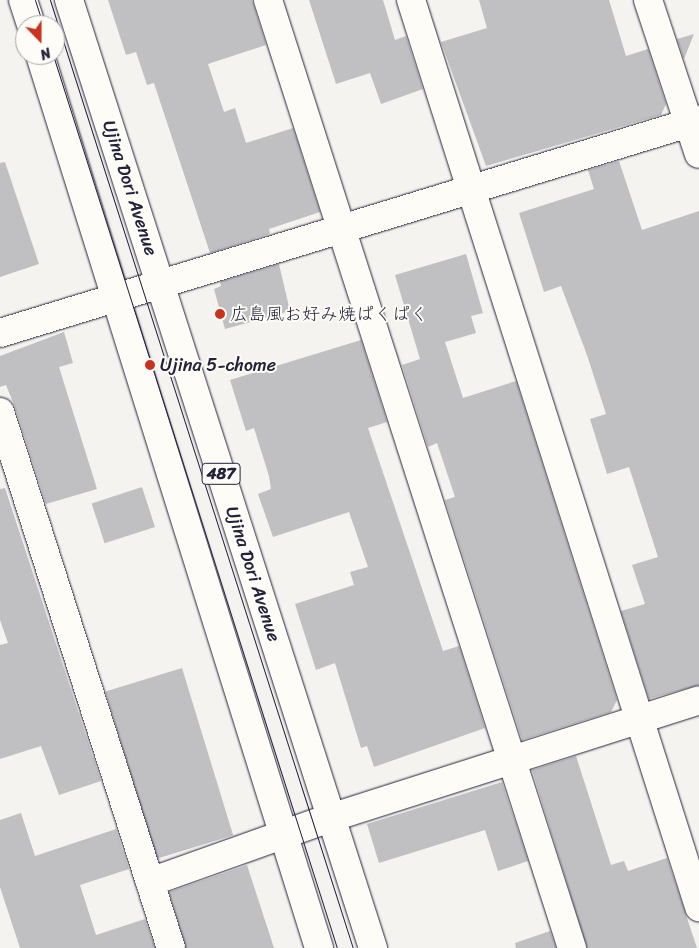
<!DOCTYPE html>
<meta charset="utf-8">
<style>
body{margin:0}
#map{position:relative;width:699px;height:948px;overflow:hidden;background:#f4f3ef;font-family:Sriracha,"Klee One",sans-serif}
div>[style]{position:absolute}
.building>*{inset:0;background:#c0bfc2;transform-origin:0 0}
.roads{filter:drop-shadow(0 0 1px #22223b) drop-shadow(0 0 1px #22223b)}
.minor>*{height:28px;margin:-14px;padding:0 14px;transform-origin:14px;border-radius:14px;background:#fdfcf7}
.highway>*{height:28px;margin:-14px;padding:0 14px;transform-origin:14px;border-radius:14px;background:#fdfcf7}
.tram>*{height:1px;margin:-0.5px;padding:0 0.5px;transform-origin:0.5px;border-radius:0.5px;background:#22223b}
.dots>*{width:14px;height:14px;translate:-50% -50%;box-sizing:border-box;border:2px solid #fdfcf7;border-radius:50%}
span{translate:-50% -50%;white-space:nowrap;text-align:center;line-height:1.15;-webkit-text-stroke:4px #fdfcf7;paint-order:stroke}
.shield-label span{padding:1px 4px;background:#fdfcf7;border:1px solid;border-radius:4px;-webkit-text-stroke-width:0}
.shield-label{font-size:16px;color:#22223b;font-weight:700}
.street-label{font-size:18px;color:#22223b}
.poi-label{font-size:18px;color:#22223b}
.left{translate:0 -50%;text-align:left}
.north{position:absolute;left:15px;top:15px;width:50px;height:50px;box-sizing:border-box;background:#fdfcf7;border:1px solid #a5a5ac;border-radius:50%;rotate:158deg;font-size:14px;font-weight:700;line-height:20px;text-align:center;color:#22223b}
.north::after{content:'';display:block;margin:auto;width:18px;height:22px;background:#c8321e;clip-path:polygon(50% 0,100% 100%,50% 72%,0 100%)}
</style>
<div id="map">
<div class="building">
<i style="clip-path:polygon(108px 0,252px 0,266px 45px,208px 64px,224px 112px,235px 108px,246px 143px,293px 128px,320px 212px,269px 229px,270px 234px,210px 253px,154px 83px,147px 85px,136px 52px,126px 55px)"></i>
<i style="clip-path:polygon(309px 0,383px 0,395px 40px,406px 36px,423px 89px,381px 104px,370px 73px,336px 84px)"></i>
<i style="clip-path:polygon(479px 0,609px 0,626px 56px,648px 49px,666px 104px,661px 115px,486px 166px,441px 42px,487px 28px)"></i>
<i style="clip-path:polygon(694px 34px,684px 59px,677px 39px)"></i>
<i style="clip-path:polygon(619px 161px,642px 230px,699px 211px,699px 685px,649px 699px,621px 611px,645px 604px,632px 565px,658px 557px,629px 467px,607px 474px,590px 419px,606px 414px,587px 355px,561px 286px,544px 292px,519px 213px,594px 189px,588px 170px)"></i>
<i style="clip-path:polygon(5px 162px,39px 264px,0 277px,0 163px)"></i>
<i style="clip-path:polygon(466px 254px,483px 313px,471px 316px,476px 333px,445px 342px,463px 398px,516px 381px,617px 700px,611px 712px,522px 740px,445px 500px,455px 497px,437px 443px,428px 447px,402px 365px,420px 359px,395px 275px)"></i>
<i style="clip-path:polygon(279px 264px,290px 311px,225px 329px,214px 289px,221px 286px,220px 282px)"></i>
<i style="clip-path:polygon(64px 332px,73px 363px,59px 367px,97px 489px,46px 504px,15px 407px,6px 385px,0 387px,0 356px)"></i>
<i style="clip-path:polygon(361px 340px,387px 422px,368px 428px,443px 651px,459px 646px,485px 728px,374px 767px,367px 746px,361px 748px,335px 663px,316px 670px,295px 604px,354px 585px,350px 572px,368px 567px,349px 512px,273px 537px,258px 494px,271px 489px,269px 476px,254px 428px,246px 431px,230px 380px)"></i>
<i style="left:142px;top:487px;width:42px;height:53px;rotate:72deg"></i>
<i style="clip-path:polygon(5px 488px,101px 781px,59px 795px,41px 746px,0 759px,0 645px,8px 643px,0 620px,0 489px)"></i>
<i style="left:182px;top:668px;width:175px;height:80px;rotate:73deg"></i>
<i style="clip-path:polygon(576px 756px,611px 865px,624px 861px,628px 871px,667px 858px,697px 948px,587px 948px,532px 770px)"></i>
<i style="clip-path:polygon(502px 782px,528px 861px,498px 871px,485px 830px,379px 863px,367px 824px)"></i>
<i style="clip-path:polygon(21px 813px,35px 856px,116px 829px,129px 869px,80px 885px,96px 935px,145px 919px,155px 948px,20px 948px,0 887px,0 820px)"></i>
<i style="clip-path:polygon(247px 865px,274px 948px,186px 948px,169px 892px)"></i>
<i style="clip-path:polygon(550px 931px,556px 948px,516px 948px,515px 943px)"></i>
</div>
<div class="roads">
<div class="minor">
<i style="left:268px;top:0;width:996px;rotate:72.22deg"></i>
<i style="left:411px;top:0;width:952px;rotate:72.38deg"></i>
<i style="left:648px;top:0;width:162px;rotate:71.7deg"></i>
<i style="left:0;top:333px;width:731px;rotate:-16.95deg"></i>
<i style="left:0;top:412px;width:563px;rotate:72.31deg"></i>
<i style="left:150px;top:882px;width:191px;rotate:-19.6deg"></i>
<i style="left:330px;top:818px;width:387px;rotate:-17.7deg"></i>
</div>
<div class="highway">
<i style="left:23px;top:0;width:26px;rotate:72deg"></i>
<i style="left:69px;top:0;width:996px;rotate:72.22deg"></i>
<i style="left:40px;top:55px;width:936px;rotate:72.65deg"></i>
</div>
</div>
<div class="tram">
<i style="left:35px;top:0;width:26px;rotate:72deg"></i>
<i style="left:50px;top:0;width:995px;rotate:72.28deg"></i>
<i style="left:53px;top:55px;width:937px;rotate:72.36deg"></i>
</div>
<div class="dots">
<i style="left:220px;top:314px;background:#c8321e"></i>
<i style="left:150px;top:365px;background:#c8321e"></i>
</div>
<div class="shield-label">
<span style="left:221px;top:474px">487</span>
</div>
<div class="street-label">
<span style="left:130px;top:188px;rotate:72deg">Ujina Dori Avenue</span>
<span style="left:253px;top:574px;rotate:72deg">Ujina Dori Avenue</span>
</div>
<div class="poi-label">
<span class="left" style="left:230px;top:314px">広島風お好み焼ぱくぱく</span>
<span class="left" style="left:160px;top:365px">Ujina 5-chome</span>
</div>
<div class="north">N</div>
</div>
